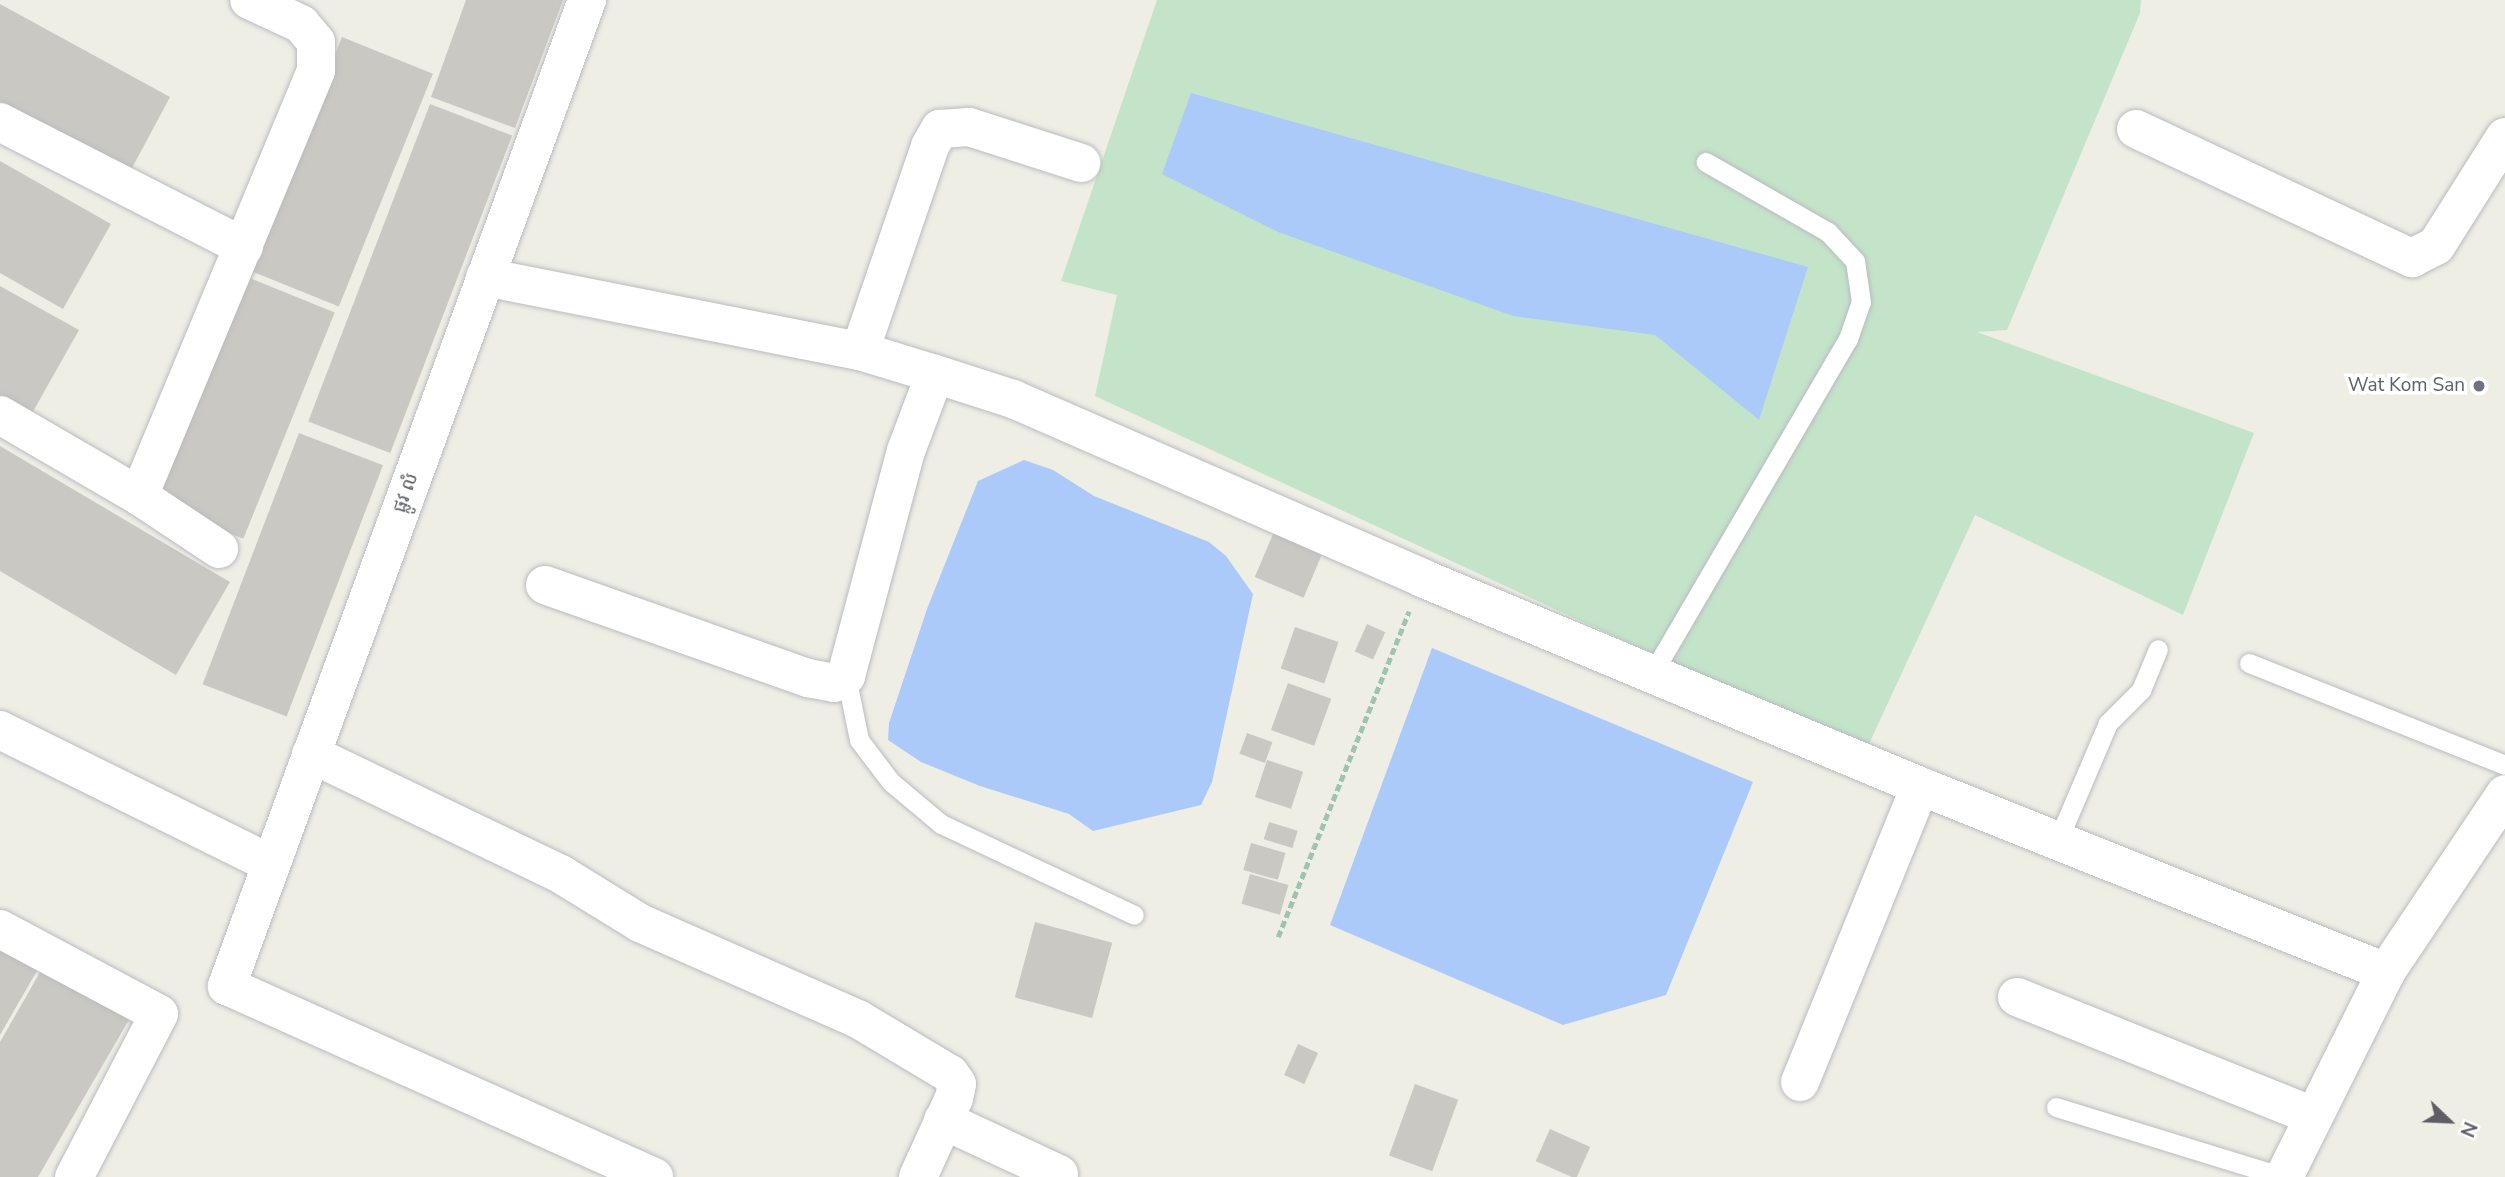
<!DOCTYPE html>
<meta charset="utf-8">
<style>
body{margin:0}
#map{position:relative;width:2505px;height:1177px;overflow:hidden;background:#eeeee5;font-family:"Nunito Sans","Noto Sans Khmer",sans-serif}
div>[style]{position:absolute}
.green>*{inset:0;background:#c3e4c9}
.water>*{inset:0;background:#abcaf9}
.building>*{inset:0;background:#cac8c2;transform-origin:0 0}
.path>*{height:4.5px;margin-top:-2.25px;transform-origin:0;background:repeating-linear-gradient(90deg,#9ec4af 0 7px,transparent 0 10.5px)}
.roads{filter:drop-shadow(0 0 2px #babbc0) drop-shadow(0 0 2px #babbc0)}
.lane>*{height:19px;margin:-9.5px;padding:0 9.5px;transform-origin:9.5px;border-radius:9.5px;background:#fff}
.street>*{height:38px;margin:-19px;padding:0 19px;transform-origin:19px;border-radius:19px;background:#fff}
.dots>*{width:19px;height:19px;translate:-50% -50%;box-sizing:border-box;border:4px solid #fff;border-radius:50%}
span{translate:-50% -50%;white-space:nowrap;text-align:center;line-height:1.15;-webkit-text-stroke:7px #fff;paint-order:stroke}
.worship-label{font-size:19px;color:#5b616d}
.right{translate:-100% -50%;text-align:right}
.street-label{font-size:19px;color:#5d5f64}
.north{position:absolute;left:2414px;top:1086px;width:70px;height:70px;-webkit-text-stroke:5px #fff;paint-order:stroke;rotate:113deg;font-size:19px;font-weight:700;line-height:28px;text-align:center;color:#5d5f64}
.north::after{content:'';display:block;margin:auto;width:24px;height:32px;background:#5d5f64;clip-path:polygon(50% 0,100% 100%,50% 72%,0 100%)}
</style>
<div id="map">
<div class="green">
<i style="clip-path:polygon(1157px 0,2141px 0,2140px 13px,2007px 330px,1977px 332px,2254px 433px,2183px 615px,1975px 515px,1868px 746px,1717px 684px,1095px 396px,1117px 295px,1061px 281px)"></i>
</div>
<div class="water">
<i style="clip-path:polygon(1191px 93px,1808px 267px,1759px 420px,1655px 335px,1513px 316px,1278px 232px,1162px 174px)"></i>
<i style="clip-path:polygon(1024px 460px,1053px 470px,1094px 496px,1209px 542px,1226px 556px,1253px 594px,1212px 782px,1201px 805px,1093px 831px,1069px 814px,980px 786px,921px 762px,888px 740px,889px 723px,927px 609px,978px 481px)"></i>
<i style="clip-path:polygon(1432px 648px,1753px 782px,1666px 995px,1563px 1025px,1330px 925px)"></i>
</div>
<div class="building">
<i style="clip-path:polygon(466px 0,563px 0,515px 128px,431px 97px)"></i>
<i style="clip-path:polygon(0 4px,170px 97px,124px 183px,0 115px)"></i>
<i style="left:342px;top:37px;width:98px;height:251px;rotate:22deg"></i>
<i style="left:430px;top:104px;width:88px;height:340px;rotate:21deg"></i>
<i style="clip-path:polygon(0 161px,111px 224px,63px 309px,0 273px)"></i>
<i style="left:242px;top:275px;width:100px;height:244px;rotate:22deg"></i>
<i style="clip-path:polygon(0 286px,79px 330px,31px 415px,0 398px)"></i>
<i style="left:299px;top:433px;width:90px;height:269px;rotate:21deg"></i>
<i style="clip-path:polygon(0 446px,230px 582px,176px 675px,0 571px)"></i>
<i style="left:1279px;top:520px;width:53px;height:62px;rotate:23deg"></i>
<i style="left:1367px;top:624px;width:20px;height:30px;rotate:24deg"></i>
<i style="left:1295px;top:627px;width:46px;height:44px;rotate:19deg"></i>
<i style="left:1288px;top:683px;width:46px;height:50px;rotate:20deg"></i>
<i style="left:1247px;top:733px;width:27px;height:22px;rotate:20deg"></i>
<i style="left:1267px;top:760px;width:38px;height:39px;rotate:18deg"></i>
<i style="left:1269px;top:822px;width:30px;height:18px;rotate:17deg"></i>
<i style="left:1251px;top:843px;width:36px;height:28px;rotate:16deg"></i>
<i style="left:1250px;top:874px;width:40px;height:31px;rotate:16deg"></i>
<i style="left:1035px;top:922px;width:80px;height:78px;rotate:15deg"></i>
<i style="clip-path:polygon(0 947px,38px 969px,0 1035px)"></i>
<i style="clip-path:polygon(43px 967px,130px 1018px,38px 1177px,0 1177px,0 1042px)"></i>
<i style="left:1298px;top:1044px;width:22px;height:34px;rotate:24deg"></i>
<i style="left:1415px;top:1084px;width:46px;height:76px;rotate:20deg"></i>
<i style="left:1550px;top:1129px;width:44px;height:35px;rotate:24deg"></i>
</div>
<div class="path">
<i style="left:1278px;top:937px;width:351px;rotate:-68.1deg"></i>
</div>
<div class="roads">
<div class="lane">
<i style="left:2249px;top:663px;width:276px;rotate:21.7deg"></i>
<i style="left:1652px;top:674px;width:388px;rotate:-59.7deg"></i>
<i style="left:1848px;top:339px;width:39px;rotate:-71deg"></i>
<i style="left:1861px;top:302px;width:41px;rotate:-98.3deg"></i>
<i style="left:1855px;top:261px;width:40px;rotate:-133deg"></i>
<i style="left:1828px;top:232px;width:141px;rotate:-150.2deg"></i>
<i style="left:846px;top:676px;width:65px;rotate:78.5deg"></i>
<i style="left:859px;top:740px;width:53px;rotate:52.7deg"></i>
<i style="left:891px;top:782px;width:65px;rotate:40deg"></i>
<i style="left:941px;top:824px;width:213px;rotate:25.2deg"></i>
<i style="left:2058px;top:840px;width:127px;rotate:-66.9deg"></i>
<i style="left:2108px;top:723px;width:47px;rotate:-45deg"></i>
<i style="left:2141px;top:690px;width:44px;rotate:-67.5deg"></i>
<i style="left:2056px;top:1107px;width:239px;rotate:17.1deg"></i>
</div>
<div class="street">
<i style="left:587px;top:0;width:1050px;rotate:110.06deg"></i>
<i style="left:227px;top:986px;width:468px;rotate:24.1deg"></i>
<i style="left:0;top:122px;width:274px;rotate:27.1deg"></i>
<i style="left:2136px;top:129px;width:305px;rotate:25.1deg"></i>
<i style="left:2412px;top:258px;width:27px;rotate:-27deg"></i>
<i style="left:2436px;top:246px;width:129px;rotate:-57.7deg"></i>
<i style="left:485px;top:277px;width:382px;rotate:11.2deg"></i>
<i style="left:860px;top:351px;width:217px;rotate:-71.1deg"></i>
<i style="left:930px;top:146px;width:20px;rotate:-60deg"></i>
<i style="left:940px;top:129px;width:29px;rotate:-4deg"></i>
<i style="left:969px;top:127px;width:118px;rotate:17.8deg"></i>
<i style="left:860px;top:351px;width:78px;rotate:17deg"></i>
<i style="left:0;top:415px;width:161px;rotate:30.2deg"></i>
<i style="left:139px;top:496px;width:96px;rotate:33.5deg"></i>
<i style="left:139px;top:496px;width:461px;rotate:-67.4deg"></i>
<i style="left:316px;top:70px;width:28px;rotate:-90deg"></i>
<i style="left:316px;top:42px;width:23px;rotate:-130deg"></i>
<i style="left:301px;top:24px;width:57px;rotate:-155.2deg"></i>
<i style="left:545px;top:585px;width:279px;rotate:19.5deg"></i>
<i style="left:808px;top:678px;width:26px;rotate:11deg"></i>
<i style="left:834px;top:683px;width:14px;rotate:-30deg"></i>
<i style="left:846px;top:676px;width:233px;rotate:-75.1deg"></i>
<i style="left:906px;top:451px;width:82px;rotate:-69.4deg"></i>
<i style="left:935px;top:374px;width:82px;rotate:17.8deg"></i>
<i style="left:1013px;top:399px;width:446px;rotate:23.6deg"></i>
<i style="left:1422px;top:578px;width:540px;rotate:22.67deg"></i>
<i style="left:1920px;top:786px;width:502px;rotate:21.76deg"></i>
<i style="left:0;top:730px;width:302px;rotate:26.3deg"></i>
<i style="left:311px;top:754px;width:279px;rotate:25.7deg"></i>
<i style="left:562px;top:875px;width:92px;rotate:31.6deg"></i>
<i style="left:640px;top:923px;width:238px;rotate:23.8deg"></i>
<i style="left:858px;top:1019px;width:107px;rotate:30.9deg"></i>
<i style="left:950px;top:1074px;width:12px;rotate:55deg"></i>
<i style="left:957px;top:1084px;width:14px;rotate:102deg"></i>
<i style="left:954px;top:1098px;width:87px;rotate:114.5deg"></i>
<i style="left:0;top:929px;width:180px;rotate:28.1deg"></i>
<i style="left:159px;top:1014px;width:184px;rotate:117.5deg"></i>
<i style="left:2017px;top:997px;width:319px;rotate:21.9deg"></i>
<i style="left:1800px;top:1082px;width:319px;rotate:-67.9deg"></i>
<i style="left:943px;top:1120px;width:128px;rotate:25deg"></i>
<i style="left:2284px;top:1177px;width:229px;rotate:-63.5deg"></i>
<i style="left:2386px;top:972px;width:214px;rotate:-56.2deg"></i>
</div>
</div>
<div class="dots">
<i style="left:2479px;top:386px;background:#6b7280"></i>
</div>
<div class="worship-label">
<span class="right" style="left:2465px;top:386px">Wat Kom San</span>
</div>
<div class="street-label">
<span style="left:406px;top:493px;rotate:-70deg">ផ្លូវ លំ</span>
</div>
<div class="north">N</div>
</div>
